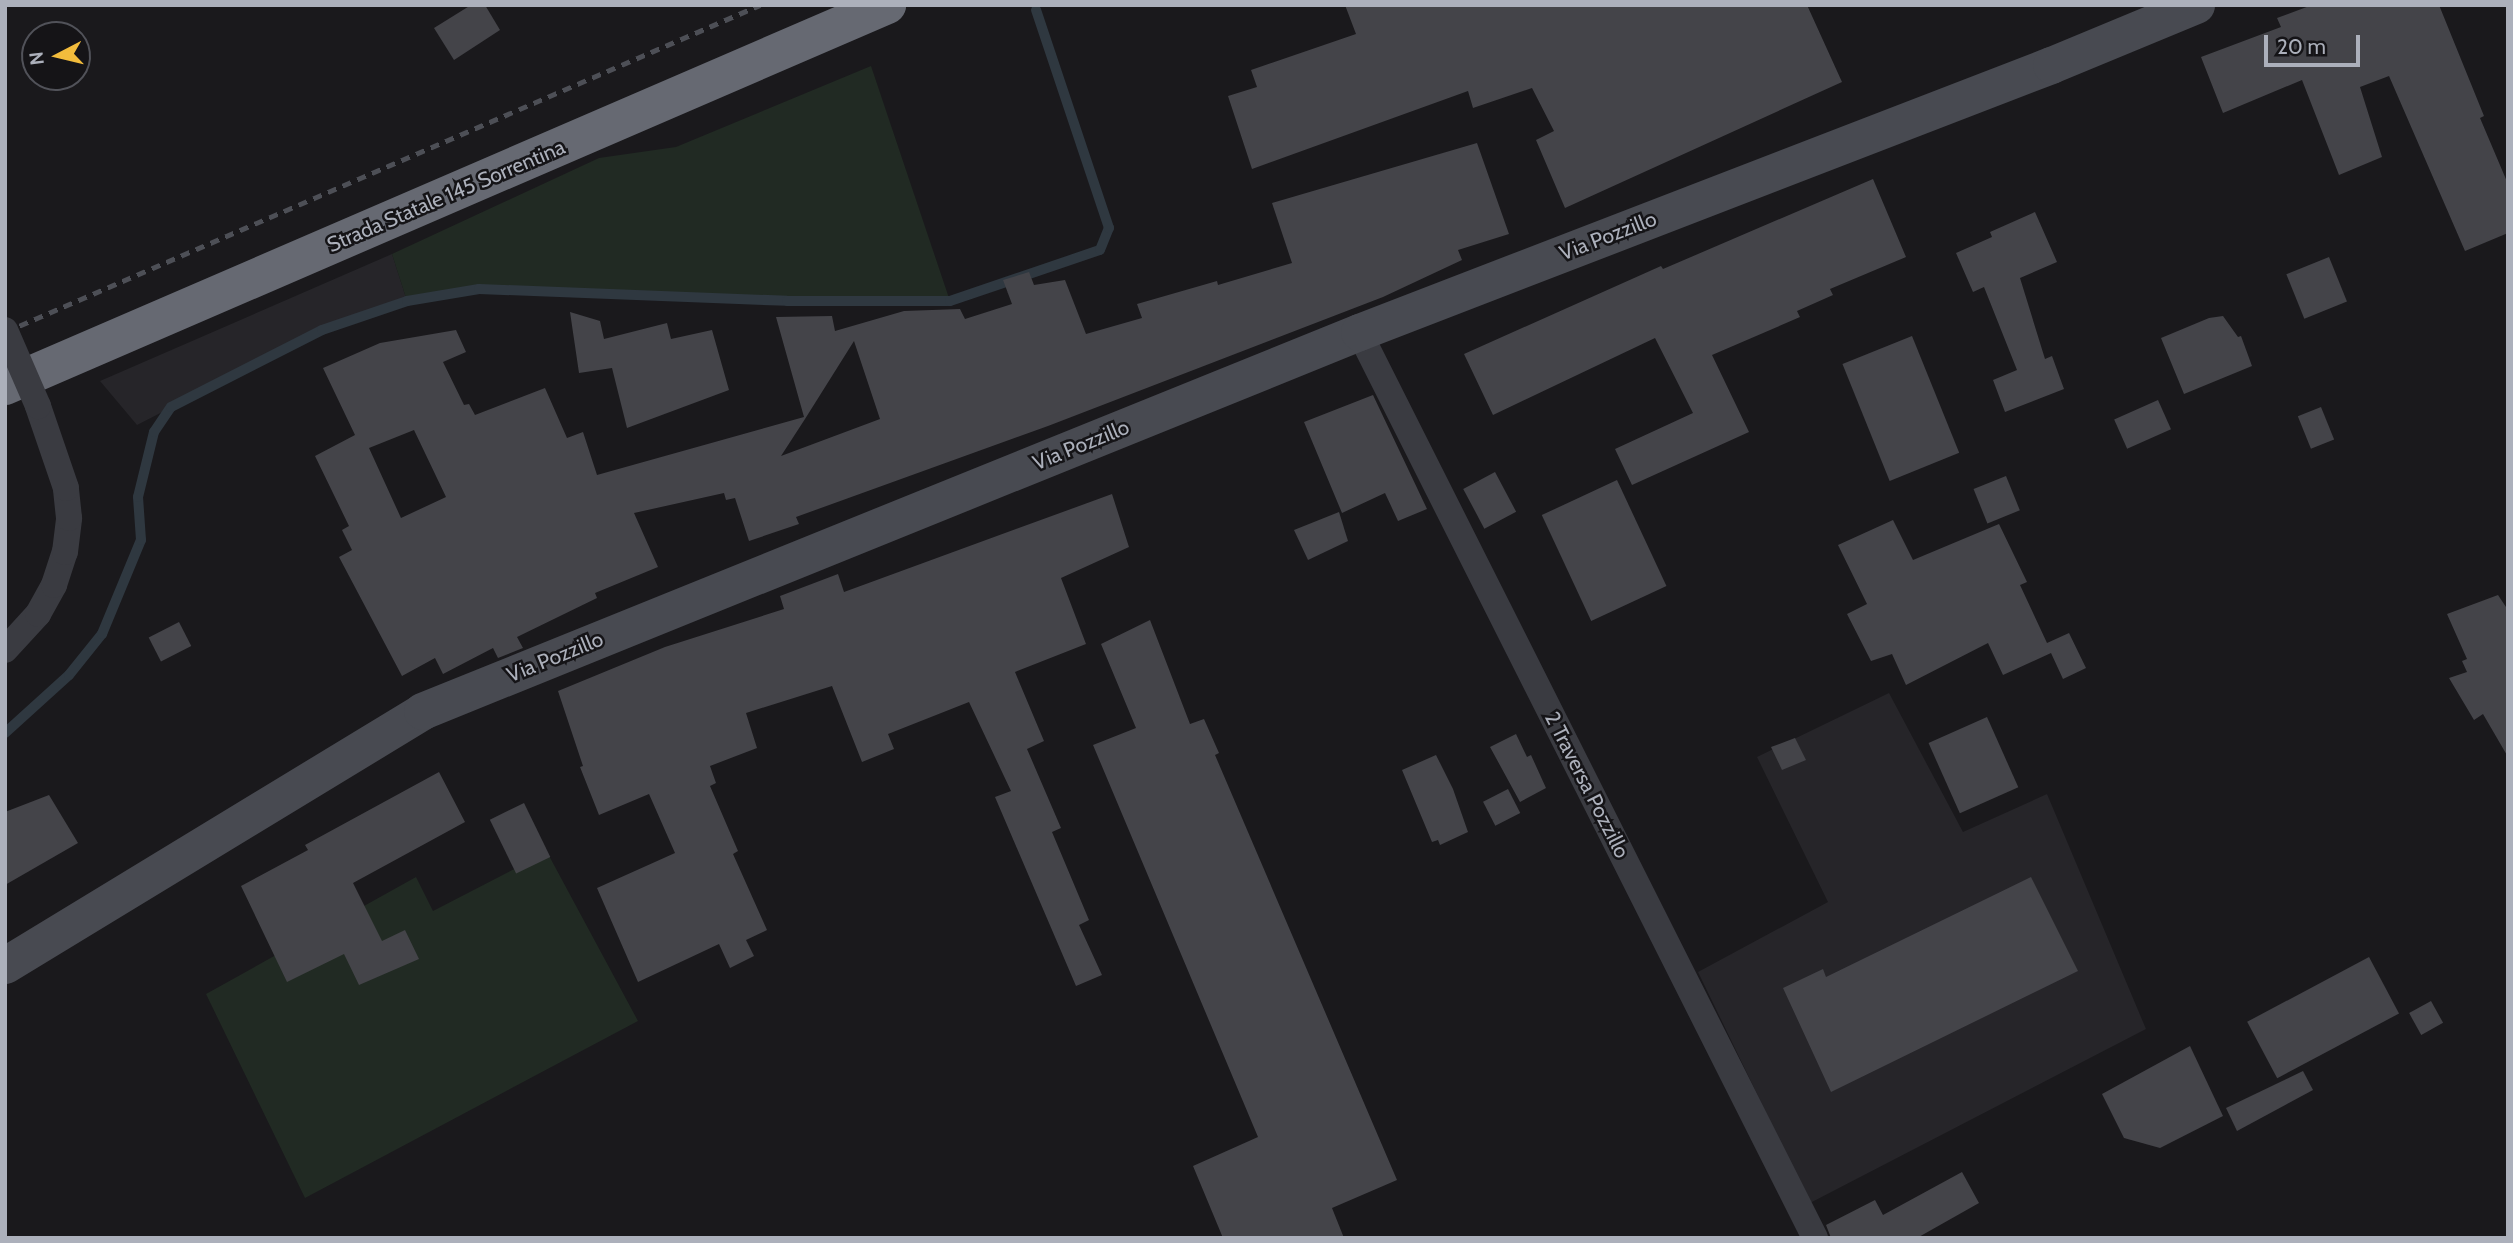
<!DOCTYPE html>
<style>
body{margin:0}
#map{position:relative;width:2513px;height:1243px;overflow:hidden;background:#1a191c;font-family:Cabin,sans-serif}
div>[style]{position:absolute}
.built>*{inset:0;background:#262529}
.green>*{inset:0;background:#212a23}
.stream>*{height:10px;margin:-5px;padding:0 5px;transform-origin:5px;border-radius:5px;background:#2f3840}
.building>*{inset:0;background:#444449;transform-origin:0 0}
.street>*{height:26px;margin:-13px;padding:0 13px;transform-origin:13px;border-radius:13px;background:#3a3b41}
.secondary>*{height:37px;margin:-18.5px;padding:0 18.5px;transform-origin:18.5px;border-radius:18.5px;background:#484a51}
.highway>*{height:38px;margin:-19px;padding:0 19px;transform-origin:19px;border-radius:19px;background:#666972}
.rail>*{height:5px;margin-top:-2.5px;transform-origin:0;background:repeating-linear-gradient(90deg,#4d4f56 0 9px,transparent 0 16px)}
.street-bridge>*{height:26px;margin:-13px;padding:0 13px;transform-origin:13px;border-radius:13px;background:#3a3b41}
span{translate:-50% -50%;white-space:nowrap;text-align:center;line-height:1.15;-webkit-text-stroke:5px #151417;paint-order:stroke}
.street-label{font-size:21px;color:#acb0bb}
.frame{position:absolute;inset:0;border:7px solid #acb0bb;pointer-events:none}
.north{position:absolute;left:21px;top:21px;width:70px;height:70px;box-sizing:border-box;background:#151417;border:2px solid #515259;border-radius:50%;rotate:263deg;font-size:19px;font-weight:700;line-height:28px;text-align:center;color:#acb0bb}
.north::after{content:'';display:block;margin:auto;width:24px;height:32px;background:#f2bc3c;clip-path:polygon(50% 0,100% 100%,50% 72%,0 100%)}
.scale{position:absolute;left:2264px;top:35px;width:96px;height:32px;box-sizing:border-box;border:4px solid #acb0bb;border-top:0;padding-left:9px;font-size:21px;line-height:24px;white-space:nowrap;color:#acb0bb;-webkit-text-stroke:5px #151417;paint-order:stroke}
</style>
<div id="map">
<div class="built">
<i style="clip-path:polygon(392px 254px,407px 301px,322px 330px,137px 425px,100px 381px)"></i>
<i style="clip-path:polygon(1889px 693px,1963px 832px,2047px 794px,2146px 1029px,1810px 1203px,1698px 972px,1828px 902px,1757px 757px)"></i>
</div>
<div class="green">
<i style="clip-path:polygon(871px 66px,950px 301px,787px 301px,479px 289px,407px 301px,392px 254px,599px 158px,676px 147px)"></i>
<i style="clip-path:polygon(547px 852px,638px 1021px,305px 1198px,206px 994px,416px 877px,433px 911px)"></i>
</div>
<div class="stream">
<i style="left:5px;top:733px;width:86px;rotate:-42.2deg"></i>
<i style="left:69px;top:675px;width:53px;rotate:-51.2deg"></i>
<i style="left:102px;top:634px;width:102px;rotate:-67.5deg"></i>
<i style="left:141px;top:540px;width:43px;rotate:-94deg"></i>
<i style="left:138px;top:497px;width:67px;rotate:-76.2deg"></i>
<i style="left:154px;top:432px;width:30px;rotate:-56deg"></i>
<i style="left:171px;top:407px;width:169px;rotate:-27deg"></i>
<i style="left:322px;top:330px;width:90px;rotate:-18.8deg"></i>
<i style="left:407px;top:301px;width:73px;rotate:-9.5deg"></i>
<i style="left:479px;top:289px;width:308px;rotate:2.2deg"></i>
<i style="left:787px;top:301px;width:163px"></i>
<i style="left:950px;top:301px;width:158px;rotate:-18.8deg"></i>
<i style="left:1100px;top:250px;width:24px;rotate:-68deg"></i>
<i style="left:1109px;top:228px;width:230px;rotate:-108.5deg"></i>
</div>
<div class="building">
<i style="clip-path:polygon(471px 5px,485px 5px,500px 30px,454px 60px,434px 28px)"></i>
<i style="clip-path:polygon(1345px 5px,1807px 5px,1842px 82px,1565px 208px,1536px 140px,1554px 131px,1532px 88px,1473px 108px,1468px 91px,1252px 169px,1228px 96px,1257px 87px,1251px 70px,1356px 34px)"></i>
<i style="clip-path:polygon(2312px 5px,2439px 5px,2484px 116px,2480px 118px,2508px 184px,2508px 233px,2465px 251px,2389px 76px,2360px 87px,2382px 157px,2339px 175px,2302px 80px,2223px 113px,2201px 57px,2281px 27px,2277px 18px)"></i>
<i style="clip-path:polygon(evenodd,1477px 143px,1509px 234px,1458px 250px,1462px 260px,1383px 297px,1048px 426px,796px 517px,799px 524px,749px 541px,735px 498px,726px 500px,724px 493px,634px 513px,658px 567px,595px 593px,597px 598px,517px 637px,523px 648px,498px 658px,493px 648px,443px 674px,435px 658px,402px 676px,339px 557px,352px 550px,342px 530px,349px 526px,315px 456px,355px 435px,323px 368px,380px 343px,456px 330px,466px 352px,443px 362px,464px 405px,469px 404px,475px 415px,545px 388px,567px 438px,583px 432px,597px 475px,804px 417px,776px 317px,832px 316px,835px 331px,904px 311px,960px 309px,965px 319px,1012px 304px,1003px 280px,1029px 272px,1034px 285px,1065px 280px,1086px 334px,1142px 318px,1137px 304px,1217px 281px,1218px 285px,1292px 263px,1272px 203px,1477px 143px,854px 341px,880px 419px,781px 456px,805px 419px,854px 341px,1477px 143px,414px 430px,446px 497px,401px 518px,369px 448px,414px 430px)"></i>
<i style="clip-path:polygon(1873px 179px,1906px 257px,1830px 289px,1833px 295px,1797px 311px,1800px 317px,1712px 355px,1749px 432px,1632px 485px,1615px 449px,1693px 413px,1655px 338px,1493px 415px,1464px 354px,1661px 266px,1663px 269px)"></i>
<i style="clip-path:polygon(2035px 212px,2057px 262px,2020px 278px,2045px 359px,2052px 356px,2064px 389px,2005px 412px,1993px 380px,2017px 370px,1984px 287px,1973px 292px,1956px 253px,1992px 237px,1990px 232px)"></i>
<i style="left:2329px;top:257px;width:48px;height:46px;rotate:68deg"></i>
<i style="clip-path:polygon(570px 312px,600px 321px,604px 339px,667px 323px,671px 339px,712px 330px,729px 390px,627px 428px,612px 368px,579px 373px)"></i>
<i style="clip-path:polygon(2223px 316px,2238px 337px,2241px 336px,2252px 366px,2184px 394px,2161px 338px,2209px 318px)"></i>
<i style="left:1912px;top:336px;width:126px;height:75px;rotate:68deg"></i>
<i style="clip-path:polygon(1373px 395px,1427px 509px,1398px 521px,1385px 493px,1342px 513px,1304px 422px)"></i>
<i style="left:2158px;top:400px;width:32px;height:48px;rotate:66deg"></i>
<i style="left:2321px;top:407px;width:35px;height:25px;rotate:68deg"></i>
<i style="left:1495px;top:472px;width:45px;height:36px;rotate:62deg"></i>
<i style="left:2006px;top:476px;width:37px;height:35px;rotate:68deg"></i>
<i style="left:1617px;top:480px;width:117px;height:83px;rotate:65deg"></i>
<i style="clip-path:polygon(1112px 494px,1129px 547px,1061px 578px,1086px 644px,1015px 672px,1044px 741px,1027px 749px,1061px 828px,1052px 832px,1089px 920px,1079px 925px,1102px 975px,1076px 986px,995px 797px,1011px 791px,969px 702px,888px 734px,894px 749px,862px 762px,832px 686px,746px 713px,757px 748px,710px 766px,716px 783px,710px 786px,738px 851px,733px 854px,767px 930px,746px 940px,754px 956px,730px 968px,719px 944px,638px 982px,597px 888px,675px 853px,649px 794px,599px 815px,580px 767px,583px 766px,558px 691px,665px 647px,784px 609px,780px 596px,838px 574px,844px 592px)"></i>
<i style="clip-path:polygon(1339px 512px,1348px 541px,1308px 560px,1294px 530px)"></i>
<i style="clip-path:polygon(1893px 520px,1913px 560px,1999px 524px,2027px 582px,2020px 585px,2047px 643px,2069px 633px,2086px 668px,2063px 679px,2051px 653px,2003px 675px,1988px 643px,1906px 685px,1892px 654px,1871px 661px,1847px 614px,1867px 604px,1838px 545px)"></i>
<i style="clip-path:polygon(2498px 595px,2508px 610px,2508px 757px,2483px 714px,2474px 720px,2449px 678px,2467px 672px,2462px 661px,2467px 659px,2447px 614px)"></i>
<i style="clip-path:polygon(1150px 620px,1190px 724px,1204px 719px,1219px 753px,1215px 755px,1397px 1180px,1332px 1208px,1344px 1238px,1223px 1238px,1193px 1166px,1258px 1137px,1093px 745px,1136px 728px,1101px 644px)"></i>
<i style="left:179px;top:622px;width:27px;height:34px;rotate:63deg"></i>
<i style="left:1987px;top:717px;width:77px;height:64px;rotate:66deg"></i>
<i style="clip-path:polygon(1516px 734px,1527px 757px,1531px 755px,1546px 788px,1520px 802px,1490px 747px)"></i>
<i style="clip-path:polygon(1795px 738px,1806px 760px,1782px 770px,1771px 747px)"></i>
<i style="clip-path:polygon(1436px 755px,1453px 789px,1468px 832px,1440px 845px,1438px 840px,1432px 842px,1402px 770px)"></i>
<i style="clip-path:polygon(439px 772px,465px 822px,353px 883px,382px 941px,405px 930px,419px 959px,359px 985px,344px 954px,287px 982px,241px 886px,308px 850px,305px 845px)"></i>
<i style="left:1508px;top:789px;width:27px;height:28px;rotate:63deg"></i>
<i style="clip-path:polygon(49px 795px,78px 843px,5px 885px,5px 812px)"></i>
<i style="left:524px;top:803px;width:60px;height:38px;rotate:64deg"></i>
<i style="clip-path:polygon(2031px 877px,2078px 971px,1831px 1092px,1783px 988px,1823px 969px,1826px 977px)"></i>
<i style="left:2369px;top:957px;width:64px;height:138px;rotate:62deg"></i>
<i style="left:2431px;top:1001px;width:25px;height:25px;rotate:61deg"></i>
<i style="clip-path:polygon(2190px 1046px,2223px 1116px,2160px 1148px,2124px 1138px,2102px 1094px)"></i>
<i style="clip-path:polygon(2303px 1071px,2313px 1090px,2237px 1131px,2226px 1108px)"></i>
<i style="clip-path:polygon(1962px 1172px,1979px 1203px,1917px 1238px,1831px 1238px,1826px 1225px,1875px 1200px,1883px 1215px)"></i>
</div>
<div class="street">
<i style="left:1359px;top:332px;width:1014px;rotate:63.28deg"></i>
<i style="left:5px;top:650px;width:49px;rotate:-47.5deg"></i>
<i style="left:38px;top:614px;width:33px;rotate:-61deg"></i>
<i style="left:54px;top:585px;width:35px;rotate:-72deg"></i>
<i style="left:65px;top:552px;width:34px;rotate:-83deg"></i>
<i style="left:69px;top:518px;width:30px;rotate:-96deg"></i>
<i style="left:66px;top:488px;width:87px;rotate:-108.9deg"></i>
</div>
<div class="secondary">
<i style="left:5px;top:965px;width:488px;rotate:-31.3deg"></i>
<i style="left:422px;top:711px;width:1011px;rotate:-22.02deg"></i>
<i style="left:1359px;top:332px;width:742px;rotate:-21.1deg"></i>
<i style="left:2051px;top:65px;width:157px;rotate:-22.5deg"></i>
</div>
<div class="highway">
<i style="left:5px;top:386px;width:961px;rotate:-23.36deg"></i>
</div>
<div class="rail">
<i style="left:5px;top:332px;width:823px;rotate:-23.42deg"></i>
</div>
<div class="street-bridge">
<i style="left:5px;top:330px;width:83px;rotate:66.5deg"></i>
</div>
<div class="street-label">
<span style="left:446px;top:196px;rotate:-23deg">Strada Statale 145 Sorrentina</span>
<span style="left:1608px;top:236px;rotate:-21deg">Via Pozzillo</span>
<span style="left:1081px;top:445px;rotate:-22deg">Via Pozzillo</span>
<span style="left:555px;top:657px;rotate:-22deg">Via Pozzillo</span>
<span style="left:1587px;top:785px;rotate:63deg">2 Traversa Pozzillo</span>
</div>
<div class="frame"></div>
<div class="north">N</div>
<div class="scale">20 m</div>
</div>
